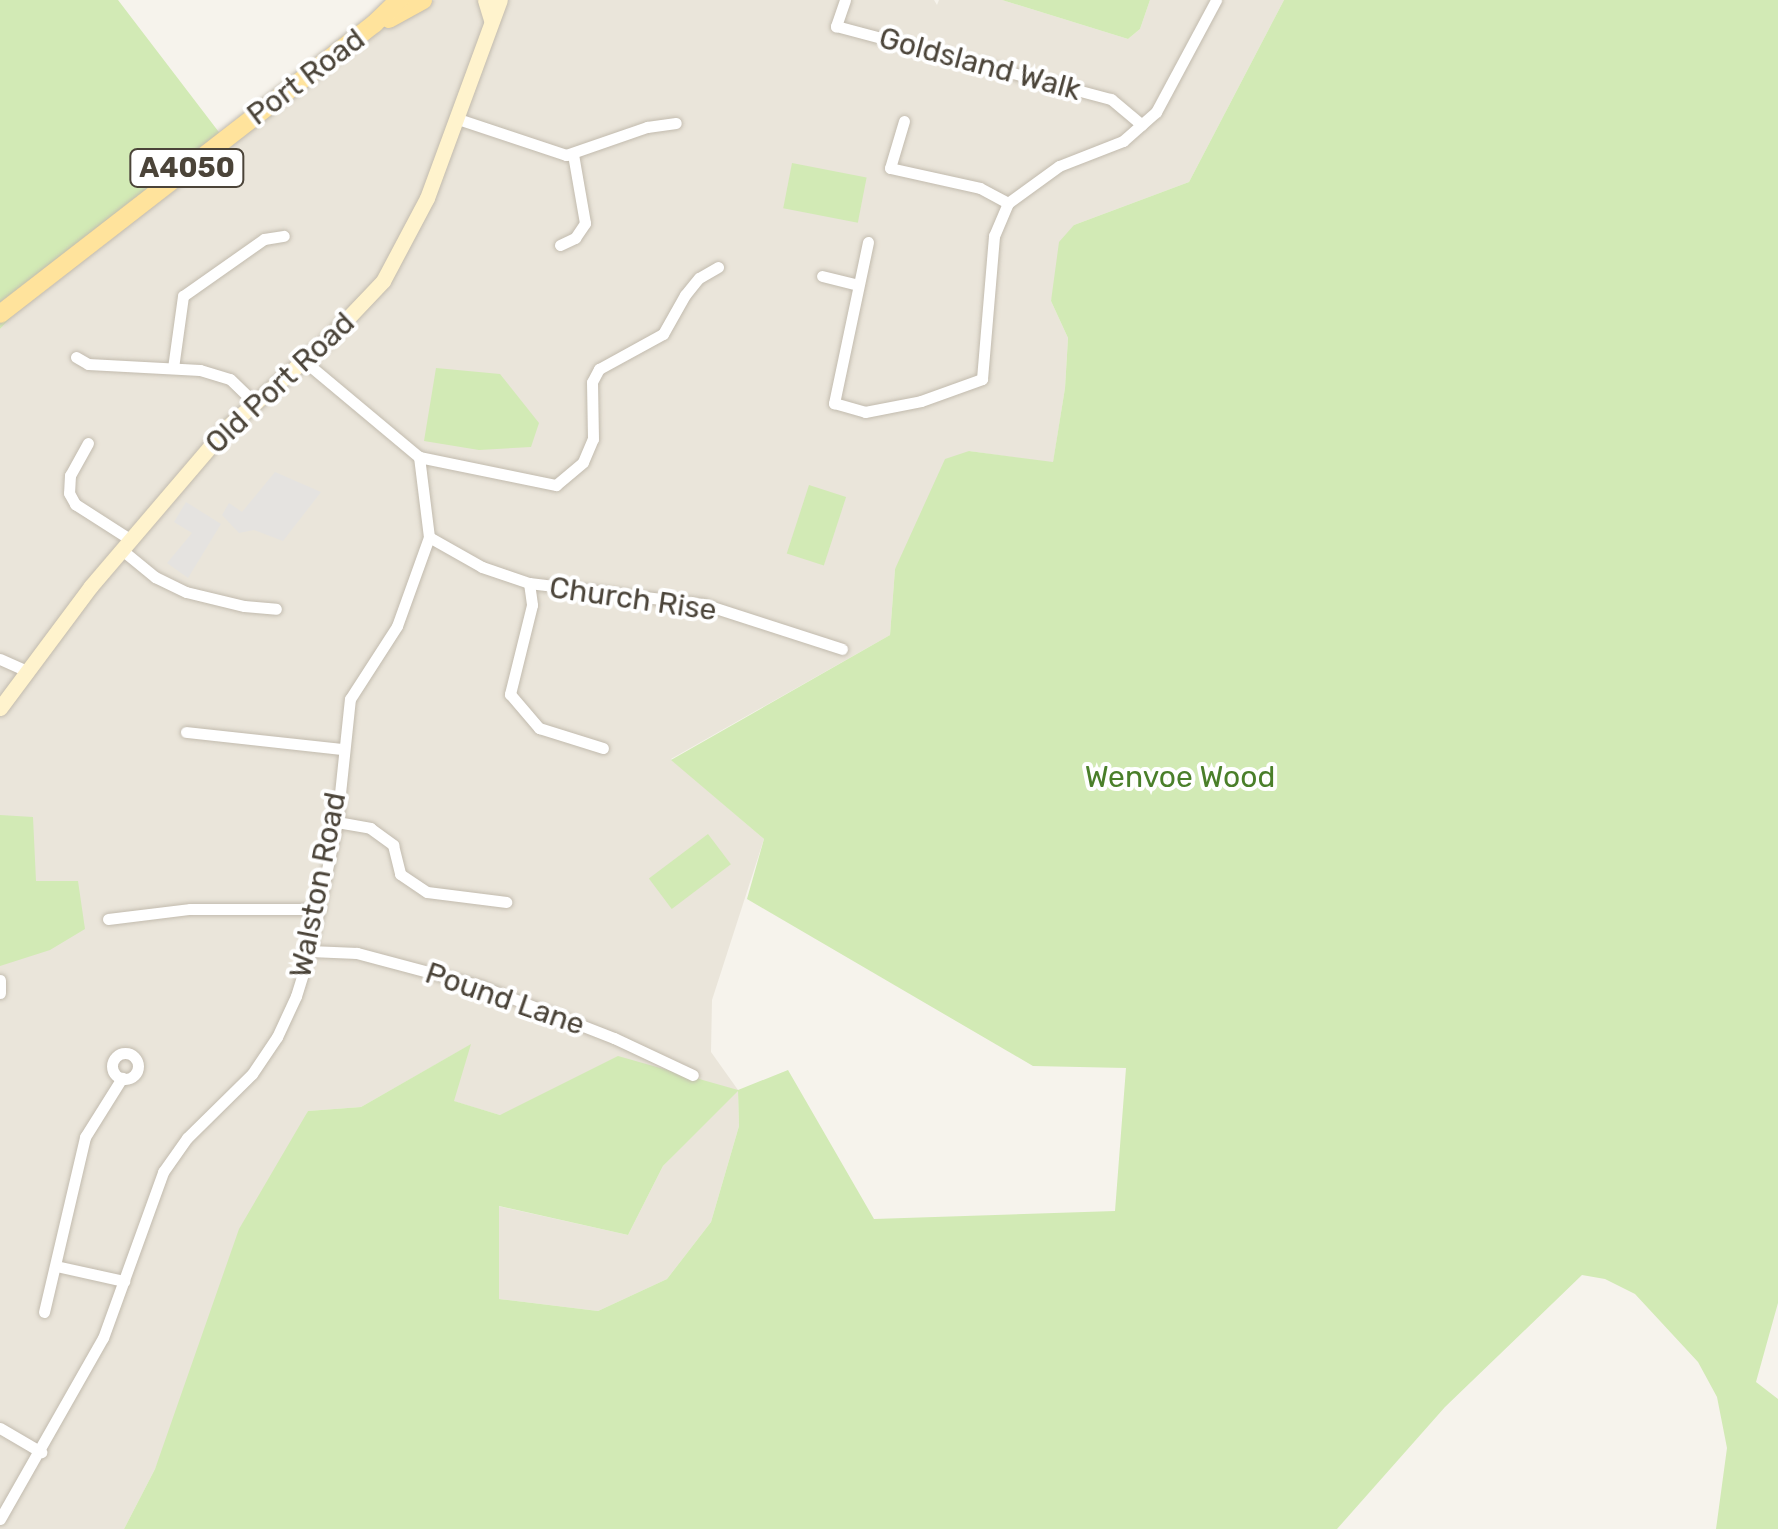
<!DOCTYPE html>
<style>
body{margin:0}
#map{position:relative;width:1778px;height:1529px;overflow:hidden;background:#f6f3ec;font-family:Rubik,sans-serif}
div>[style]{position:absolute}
.residential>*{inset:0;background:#eae5da}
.green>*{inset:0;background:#d2eab5;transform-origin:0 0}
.parking>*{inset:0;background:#e5e3e0}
.roads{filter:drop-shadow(0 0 2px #c2bbae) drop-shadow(0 0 2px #c2bbae)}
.street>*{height:11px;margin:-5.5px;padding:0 5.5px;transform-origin:5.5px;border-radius:5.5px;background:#fff}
.street>.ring{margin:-5.5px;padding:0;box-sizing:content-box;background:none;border:11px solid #fff;border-radius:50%}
.secondary>*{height:15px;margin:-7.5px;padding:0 7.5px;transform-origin:7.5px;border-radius:7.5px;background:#fff3cd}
.primary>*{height:18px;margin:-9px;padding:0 9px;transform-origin:9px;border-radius:9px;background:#ffe39c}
span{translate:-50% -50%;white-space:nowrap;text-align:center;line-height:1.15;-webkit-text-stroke:8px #fff;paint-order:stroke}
.shield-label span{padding:2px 8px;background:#fff;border:2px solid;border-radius:8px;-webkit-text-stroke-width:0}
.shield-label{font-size:28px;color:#4b4439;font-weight:700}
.street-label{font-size:30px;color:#4b4439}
.park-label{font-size:30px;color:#4a7f2a}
</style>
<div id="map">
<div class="residential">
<i style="clip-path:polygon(435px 0,934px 0,937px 5px,939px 0,1002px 0,1128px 39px,1140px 29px,1150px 0,1284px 0,1189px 182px,1074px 225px,1051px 301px,1068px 338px,1065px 388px,1053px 463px,969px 451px,895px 569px,890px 635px,671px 759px,764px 839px,712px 1000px,711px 1052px,738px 1090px,739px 1126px,711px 1222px,667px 1279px,598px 1311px,499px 1299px,498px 1206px,628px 1235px,663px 1166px,736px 1090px,677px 1075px,500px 1115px,453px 1101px,470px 1045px,361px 1107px,308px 1111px,155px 1469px,124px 1529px,0 1529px,0 329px,39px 288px,390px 20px)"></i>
</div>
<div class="green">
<i style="clip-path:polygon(0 0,118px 0,228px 144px,39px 288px,0 329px)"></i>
<i style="clip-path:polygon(1002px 0,1150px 0,1140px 29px,1128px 39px)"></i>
<i style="clip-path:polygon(evenodd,1284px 0,1778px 0,1778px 1303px,1756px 1382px,1778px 1399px,1778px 1529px,1716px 1529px,1727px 1448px,1717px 1397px,1698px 1362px,1635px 1294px,1605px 1279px,1582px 1275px,1445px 1407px,1337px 1529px,124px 1529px,155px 1469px,239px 1229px,308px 1111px,361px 1107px,471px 1044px,454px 1101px,500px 1115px,618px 1056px,738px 1090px,788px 1070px,874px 1219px,1115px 1211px,1126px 1068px,1033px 1066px,747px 899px,764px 839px,671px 760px,890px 635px,895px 569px,945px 459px,969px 451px,1053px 462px,1065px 388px,1068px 338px,1051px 301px,1059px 242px,1074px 225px,1189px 182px,1284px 0,738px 1091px,739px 1126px,711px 1222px,667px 1279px,598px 1311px,499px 1299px,499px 1206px,628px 1235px,663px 1166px,738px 1091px)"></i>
<i style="left:792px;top:163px;width:76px;height:46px;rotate:11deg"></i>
<i style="clip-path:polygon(436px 368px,500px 374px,539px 423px,531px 447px,479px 450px,424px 441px)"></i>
<i style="left:809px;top:485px;width:39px;height:72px;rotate:18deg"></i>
<i style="clip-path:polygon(0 815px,33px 817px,36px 881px,78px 881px,85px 929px,50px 950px,0 966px)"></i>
<i style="left:708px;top:834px;width:38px;height:74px;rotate:53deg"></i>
</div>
<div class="parking">
<i style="clip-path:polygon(275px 472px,321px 492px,283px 541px,254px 530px,239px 533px,222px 515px,229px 503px,242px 512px)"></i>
<i style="clip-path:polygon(186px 502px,221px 524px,188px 578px,167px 563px,192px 533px,174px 522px)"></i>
</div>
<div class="roads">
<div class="street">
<i style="left:845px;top:0;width:28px;rotate:109deg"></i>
<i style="left:836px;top:26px;width:285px;rotate:14.9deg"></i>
<i style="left:1111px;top:99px;width:40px;rotate:40deg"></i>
<i style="left:458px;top:119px;width:114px;rotate:18.4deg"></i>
<i style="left:566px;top:155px;width:86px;rotate:-19.1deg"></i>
<i style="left:647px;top:127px;width:29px;rotate:-8deg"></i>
<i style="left:904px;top:121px;width:49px;rotate:106.6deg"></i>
<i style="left:890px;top:168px;width:92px;rotate:12.5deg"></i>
<i style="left:980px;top:188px;width:32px;rotate:28deg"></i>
<i style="left:868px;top:242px;width:165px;rotate:101.9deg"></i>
<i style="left:834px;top:403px;width:32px;rotate:16deg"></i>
<i style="left:865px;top:412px;width:57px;rotate:-11.1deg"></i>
<i style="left:921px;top:401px;width:65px;rotate:-19.8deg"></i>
<i style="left:982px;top:379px;width:144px;rotate:-85.2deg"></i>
<i style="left:994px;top:236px;width:36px;rotate:-67deg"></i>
<i style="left:1008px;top:203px;width:63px;rotate:-36deg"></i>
<i style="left:1059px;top:166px;width:69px;rotate:-21.3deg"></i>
<i style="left:1123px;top:141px;width:44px;rotate:-41.3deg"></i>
<i style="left:1156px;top:112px;width:127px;rotate:-61.8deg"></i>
<i style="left:560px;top:245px;width:17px;rotate:-25deg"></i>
<i style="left:575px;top:238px;width:18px;rotate:-56deg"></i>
<i style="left:585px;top:223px;width:70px;rotate:-99.9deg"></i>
<i style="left:822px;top:276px;width:37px;rotate:14deg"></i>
<i style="left:76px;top:357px;width:14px;rotate:30deg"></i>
<i style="left:88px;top:364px;width:112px;rotate:3.1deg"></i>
<i style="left:200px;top:370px;width:31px;rotate:17deg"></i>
<i style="left:230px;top:379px;width:33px;rotate:44deg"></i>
<i style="left:173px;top:368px;width:73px;rotate:-82.1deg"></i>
<i style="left:183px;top:296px;width:99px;rotate:-35.1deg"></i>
<i style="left:264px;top:239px;width:20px;rotate:-9deg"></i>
<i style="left:88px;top:443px;width:37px;rotate:119deg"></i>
<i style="left:70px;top:475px;width:18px;rotate:93deg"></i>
<i style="left:69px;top:493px;width:13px;rotate:61deg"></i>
<i style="left:75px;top:504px;width:67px;rotate:32.7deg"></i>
<i style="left:419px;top:457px;width:140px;rotate:11.6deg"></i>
<i style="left:556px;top:485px;width:35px;rotate:-40deg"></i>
<i style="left:583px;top:462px;width:25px;rotate:-67deg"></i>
<i style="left:593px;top:439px;width:57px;rotate:-91deg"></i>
<i style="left:592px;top:382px;width:15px;rotate:-62deg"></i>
<i style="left:599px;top:369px;width:73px;rotate:-28.7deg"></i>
<i style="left:663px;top:334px;width:45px;rotate:-60.6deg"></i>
<i style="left:685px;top:295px;width:22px;rotate:-51deg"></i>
<i style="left:699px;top:278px;width:22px;rotate:-30deg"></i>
<i style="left:429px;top:537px;width:61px;rotate:29.5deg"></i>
<i style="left:482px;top:567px;width:50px;rotate:18.8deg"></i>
<i style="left:529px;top:583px;width:175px;rotate:6.9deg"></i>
<i style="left:703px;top:604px;width:146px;rotate:17.9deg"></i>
<i style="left:122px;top:550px;width:43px;rotate:39.3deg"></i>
<i style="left:155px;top:577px;width:34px;rotate:26deg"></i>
<i style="left:186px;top:592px;width:60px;rotate:13.6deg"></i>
<i style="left:244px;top:606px;width:32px;rotate:5deg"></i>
<i style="left:529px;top:583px;width:22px;rotate:82deg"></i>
<i style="left:532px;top:605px;width:92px;rotate:103.9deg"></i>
<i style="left:510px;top:694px;width:45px;rotate:49.5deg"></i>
<i style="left:539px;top:728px;width:67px;rotate:17.4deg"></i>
<i style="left:0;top:659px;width:27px;rotate:24deg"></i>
<i style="left:186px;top:732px;width:158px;rotate:6.2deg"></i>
<i style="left:337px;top:822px;width:34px;rotate:10deg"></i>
<i style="left:370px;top:828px;width:29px;rotate:36deg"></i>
<i style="left:393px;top:845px;width:30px;rotate:76deg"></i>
<i style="left:400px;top:874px;width:32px;rotate:34deg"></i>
<i style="left:427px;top:892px;width:80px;rotate:7.2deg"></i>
<i style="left:108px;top:919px;width:83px;rotate:-7deg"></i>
<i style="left:190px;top:909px;width:130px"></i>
<i style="left:310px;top:951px;width:47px;rotate:2.4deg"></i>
<i style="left:357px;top:953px;width:128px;rotate:14.9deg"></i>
<i style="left:481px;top:986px;width:143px;rotate:21.4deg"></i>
<i style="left:614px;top:1038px;width:87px;rotate:25.1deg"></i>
<i style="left:0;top:980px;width:13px;rotate:90deg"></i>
<i class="ring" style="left:112px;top:1053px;width:15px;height:15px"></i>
<i style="left:56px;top:1266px;width:70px;rotate:12.4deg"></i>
<i style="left:44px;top:1312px;width:180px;rotate:-76.8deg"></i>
<i style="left:85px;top:1137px;width:70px;rotate:-57.9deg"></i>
<i style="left:0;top:1428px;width:48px;rotate:30.3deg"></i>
<i style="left:0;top:1519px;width:208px;rotate:-60.4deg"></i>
<i style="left:103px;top:1338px;width:177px;rotate:-70.1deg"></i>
<i style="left:163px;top:1172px;width:42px;rotate:-54.8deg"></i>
<i style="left:187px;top:1138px;width:91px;rotate:-44.6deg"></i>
<i style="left:252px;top:1074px;width:45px;rotate:-56deg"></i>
<i style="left:277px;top:1037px;width:45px;rotate:-65.1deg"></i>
<i style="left:296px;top:996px;width:47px;rotate:-72.7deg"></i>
<i style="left:310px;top:951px;width:132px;rotate:-78.2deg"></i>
<i style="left:337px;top:822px;width:124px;rotate:-84deg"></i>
<i style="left:350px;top:699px;width:87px;rotate:-57.2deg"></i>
<i style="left:397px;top:626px;width:95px;rotate:-70.2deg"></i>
<i style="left:429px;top:537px;width:81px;rotate:-97.1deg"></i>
<i style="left:419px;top:457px;width:150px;rotate:-140.1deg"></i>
</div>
<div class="secondary">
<i style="left:485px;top:0;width:21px;rotate:73deg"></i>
<i style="left:0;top:708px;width:152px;rotate:-53.3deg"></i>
<i style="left:91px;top:586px;width:206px;rotate:-49.5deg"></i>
<i style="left:225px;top:429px;width:134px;rotate:-41.1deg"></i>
<i style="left:326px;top:341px;width:83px;rotate:-46.5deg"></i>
<i style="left:383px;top:281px;width:94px;rotate:-62.1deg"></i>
<i style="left:427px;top:198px;width:211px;rotate:-69.8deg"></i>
</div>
<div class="primary">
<i style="left:389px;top:19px;width:39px;rotate:-29deg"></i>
<i style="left:0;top:314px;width:473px;rotate:-37.8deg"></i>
<i style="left:374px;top:24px;width:35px;rotate:-44deg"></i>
</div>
</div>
<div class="shield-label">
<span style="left:187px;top:168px">A4050</span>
</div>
<div class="street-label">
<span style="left:980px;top:64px;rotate:15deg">Goldsland Walk</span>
<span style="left:306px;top:77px;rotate:-37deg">Port Road</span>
<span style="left:280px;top:383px;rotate:-43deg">Old Port Road</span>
<span style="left:633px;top:599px;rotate:8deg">Church Rise</span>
<span style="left:318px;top:885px;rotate:-79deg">Walston Road</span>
<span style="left:505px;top:999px;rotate:19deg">Pound Lane</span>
</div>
<div class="park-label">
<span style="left:1180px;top:777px">Wenvoe Wood</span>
</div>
</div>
